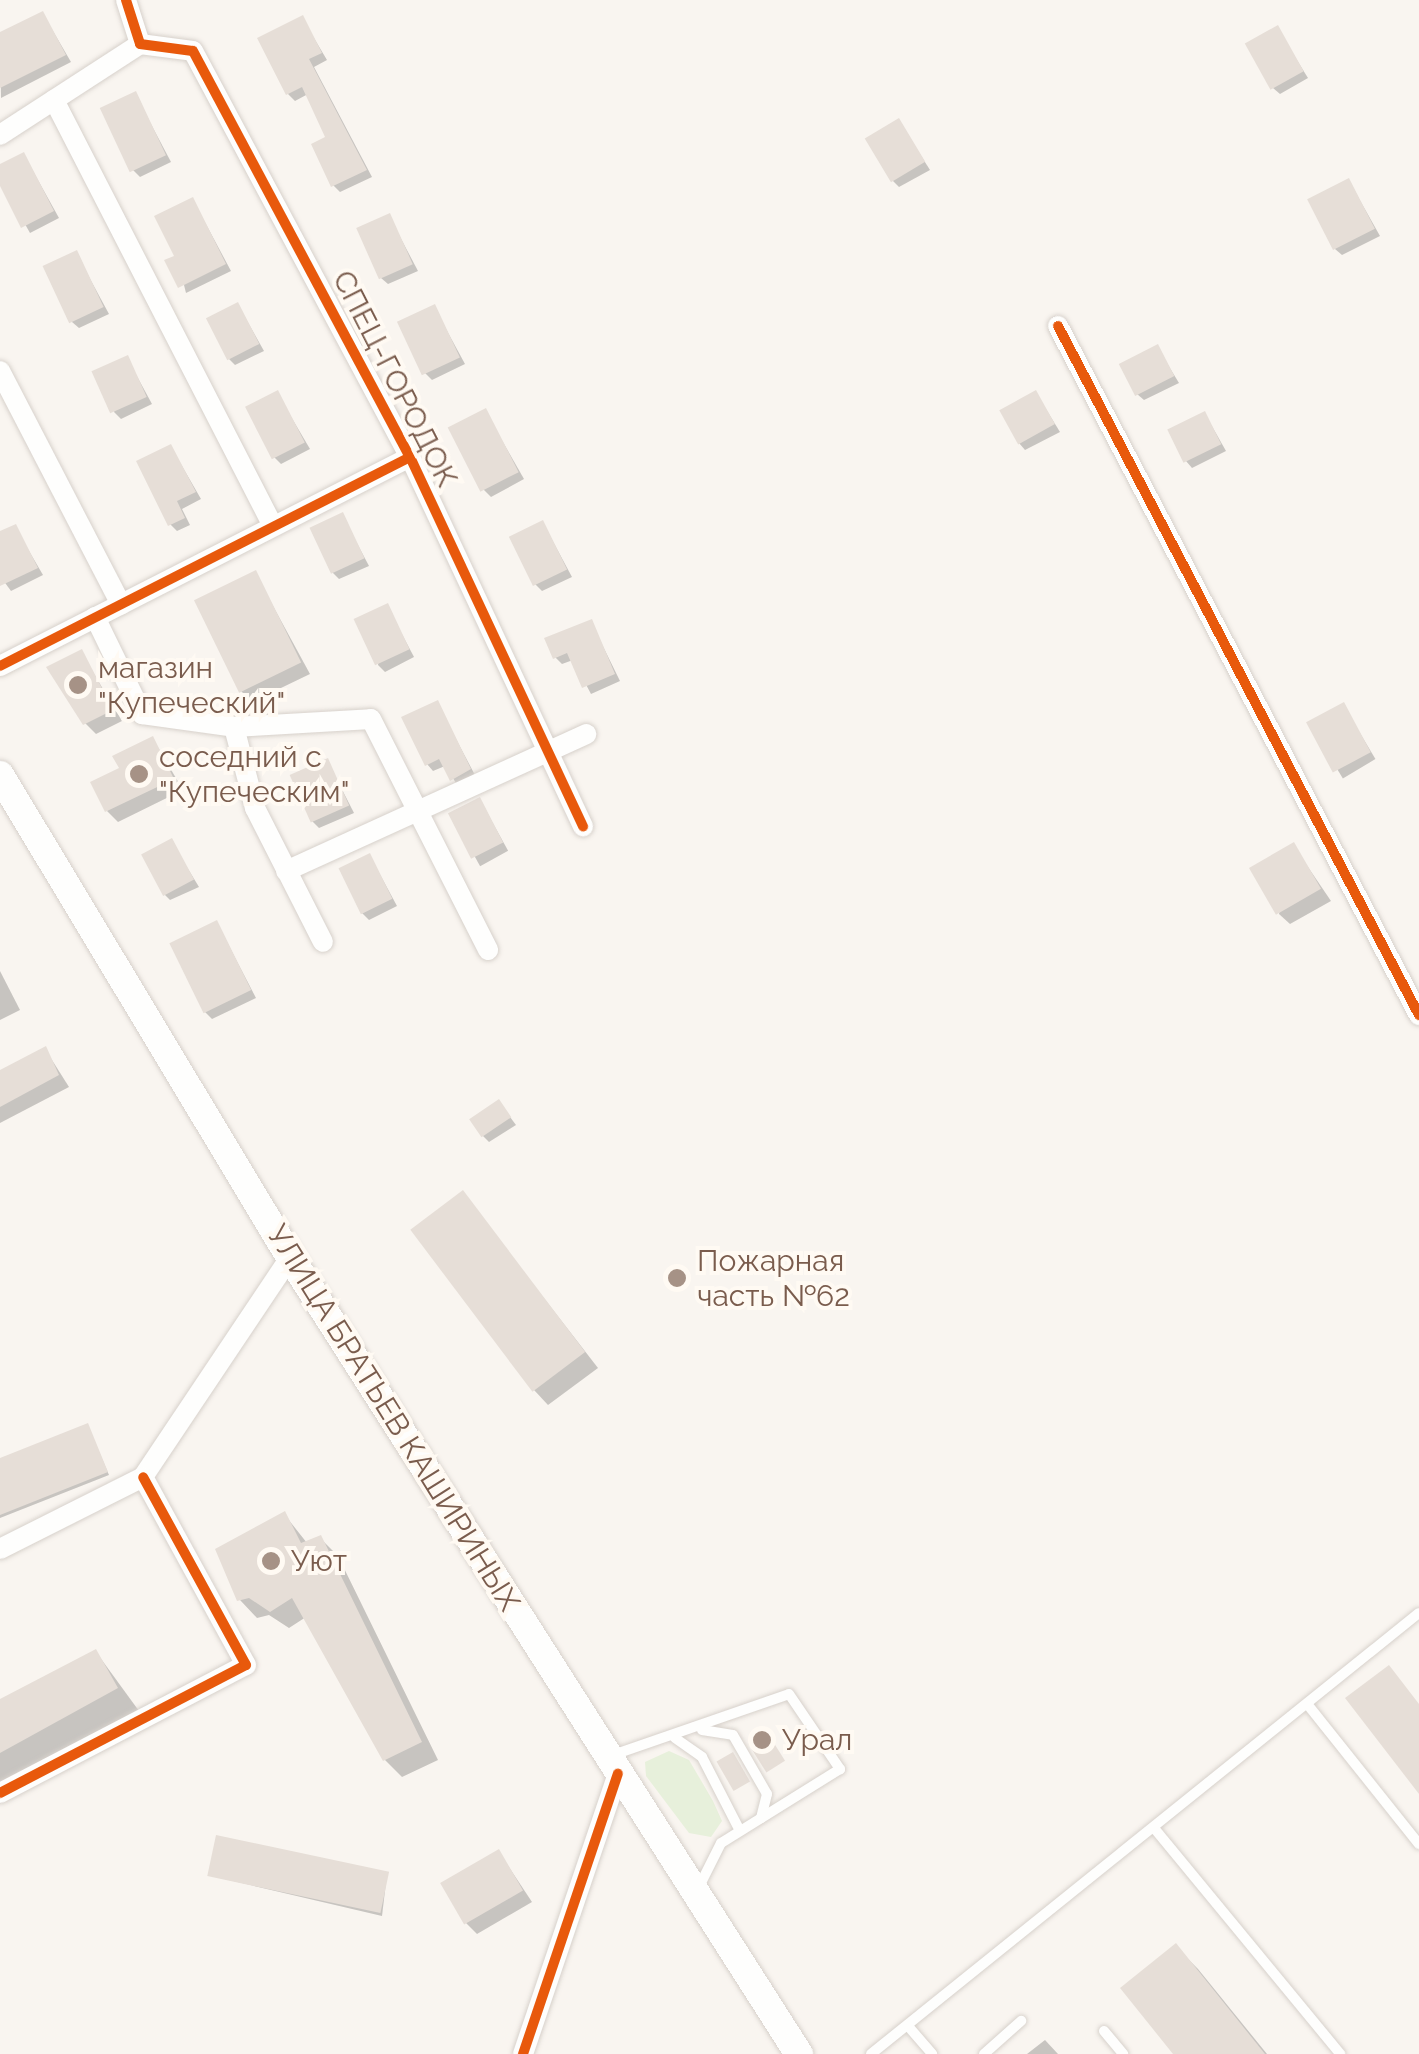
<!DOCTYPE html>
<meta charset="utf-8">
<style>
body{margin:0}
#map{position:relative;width:1419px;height:2054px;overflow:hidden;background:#f9f5f0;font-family:Raleway,sans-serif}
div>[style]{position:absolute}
.green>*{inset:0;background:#e7f0db}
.shadow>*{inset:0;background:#0003;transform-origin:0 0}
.building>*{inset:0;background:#e6ded7;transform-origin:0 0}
.roads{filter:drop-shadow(0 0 2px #d7d1cb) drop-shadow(0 0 2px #d7d1cb)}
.service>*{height:10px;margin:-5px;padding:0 5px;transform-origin:5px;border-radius:5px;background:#fefefd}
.minor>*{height:20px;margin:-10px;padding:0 10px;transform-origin:10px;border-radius:10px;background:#fefefd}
.secondary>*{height:28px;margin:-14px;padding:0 14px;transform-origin:14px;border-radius:14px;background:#fefefd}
.cycleway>*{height:10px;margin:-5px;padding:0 5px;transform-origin:5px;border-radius:5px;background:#e8590c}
.dots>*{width:28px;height:28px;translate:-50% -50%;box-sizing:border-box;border:5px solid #fffaf3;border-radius:50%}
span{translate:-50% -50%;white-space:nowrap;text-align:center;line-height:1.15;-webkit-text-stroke:8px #fffaf3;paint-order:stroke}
.street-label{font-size:30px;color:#7a5c4d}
.poi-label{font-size:30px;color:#7a5c4d}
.left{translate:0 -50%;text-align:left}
</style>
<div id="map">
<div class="green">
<i style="clip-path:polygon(669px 1751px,689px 1760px,713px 1801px,722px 1821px,711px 1837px,689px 1833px,646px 1776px,645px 1762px)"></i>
</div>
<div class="shadow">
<i style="clip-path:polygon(43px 14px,71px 62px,1px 98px,0 35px)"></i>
<i style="clip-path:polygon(302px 18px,327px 60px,314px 67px,372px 177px,340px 192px,333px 185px,328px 138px,308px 94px,295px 101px,288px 94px)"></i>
<i style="clip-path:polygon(1277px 28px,1308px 78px,1280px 94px,1273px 88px)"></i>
<i style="clip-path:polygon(135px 94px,171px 162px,140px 177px,133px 170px)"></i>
<i style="clip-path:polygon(899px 121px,930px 170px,899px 187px,892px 180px)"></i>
<i style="clip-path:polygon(24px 155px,59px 218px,30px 233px,0 180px,0 167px)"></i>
<i style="clip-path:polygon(1349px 181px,1380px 236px,1342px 255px,1335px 249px)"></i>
<i style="clip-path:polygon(193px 200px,231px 271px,186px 293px,177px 257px)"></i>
<i style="clip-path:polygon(389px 216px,418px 271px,388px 284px,381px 278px)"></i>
<i style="clip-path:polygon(76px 253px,109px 314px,79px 328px,72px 322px)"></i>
<i style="clip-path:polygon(238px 305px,264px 351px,235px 365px,228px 358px)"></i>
<i style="clip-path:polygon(434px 307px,465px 364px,432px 380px,425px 373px)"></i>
<i style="clip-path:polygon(1157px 347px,1179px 383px,1144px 400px,1137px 394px)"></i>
<i style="clip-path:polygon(127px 358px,152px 404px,121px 419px,114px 412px)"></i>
<i style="clip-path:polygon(277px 393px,310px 449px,281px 464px,274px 457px)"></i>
<i style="clip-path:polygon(1036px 393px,1060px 432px,1025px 450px,1019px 443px)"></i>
<i style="clip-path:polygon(485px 411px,524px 479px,491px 497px,484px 490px)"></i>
<i style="clip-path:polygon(1205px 414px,1226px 451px,1192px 468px,1186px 461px)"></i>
<i style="clip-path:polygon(171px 447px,201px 499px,182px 509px,190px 525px,177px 531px,170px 524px)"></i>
<i style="clip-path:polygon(342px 515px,369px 566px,339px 579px,332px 572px)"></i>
<i style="clip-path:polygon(543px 523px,572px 577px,542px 591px,535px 584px)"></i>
<i style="clip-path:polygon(15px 527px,43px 575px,11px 591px,0 576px,0 534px)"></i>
<i style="clip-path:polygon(255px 573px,310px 674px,252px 702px,241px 691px)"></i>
<i style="clip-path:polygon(387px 606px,414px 657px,385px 672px,378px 665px)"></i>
<i style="clip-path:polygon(591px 622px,620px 681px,591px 694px,573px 660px,562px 664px,555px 657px)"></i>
<i style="clip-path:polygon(81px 652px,122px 721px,96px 734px,85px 723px)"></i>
<i style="clip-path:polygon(437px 703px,476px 777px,458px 786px,445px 766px,433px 771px,427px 764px)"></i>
<i style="left:1343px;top:705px;width:63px;height:38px;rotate:59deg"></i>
<i style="clip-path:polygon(153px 739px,183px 790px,118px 822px,107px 811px,122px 770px)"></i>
<i style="clip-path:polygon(327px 760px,354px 813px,319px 828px,312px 821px)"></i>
<i style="left:480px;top:800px;width:58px;height:32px;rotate:61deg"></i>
<i style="clip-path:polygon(171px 841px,199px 887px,170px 900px,163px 893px)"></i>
<i style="clip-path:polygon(1293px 845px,1331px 901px,1290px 924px,1279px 914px)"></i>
<i style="clip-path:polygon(370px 856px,397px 906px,369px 920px,362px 913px)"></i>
<i style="clip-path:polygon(217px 923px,256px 998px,212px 1019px,205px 1012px)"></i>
<i style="clip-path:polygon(0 971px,20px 1010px,0 1020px)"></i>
<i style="clip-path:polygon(45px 1049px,69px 1087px,0 1123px,0 1073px)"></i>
<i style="clip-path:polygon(499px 1102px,516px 1125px,489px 1142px,482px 1135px)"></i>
<i style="clip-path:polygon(463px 1194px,598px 1368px,548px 1405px,534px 1390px)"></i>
<i style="clip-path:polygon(88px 1426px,109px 1475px,0 1518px,0 1460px)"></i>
<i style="clip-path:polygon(284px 1514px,307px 1543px,320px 1538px,338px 1556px,438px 1760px,402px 1777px,385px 1760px,306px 1617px,289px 1628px,269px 1615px,257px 1618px,240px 1600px)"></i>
<i style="clip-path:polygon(96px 1652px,139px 1711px,0 1787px,0 1702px)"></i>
<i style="clip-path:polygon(499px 1852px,532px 1902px,477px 1934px,466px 1923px)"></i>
<i style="clip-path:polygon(387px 1874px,382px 1916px,212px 1876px)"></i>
<i style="clip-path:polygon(1176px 1947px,1198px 1969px,1267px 2054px,1176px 2054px)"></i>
<i style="clip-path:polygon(1045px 2040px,1058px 2054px,1027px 2054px)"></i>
</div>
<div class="building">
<i style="clip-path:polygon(43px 11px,66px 55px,0 88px,0 32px)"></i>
<i style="clip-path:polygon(303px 15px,322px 53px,309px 59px,367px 170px,331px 187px,311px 144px,325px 137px,302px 87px,286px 95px,257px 38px)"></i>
<i style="left:1278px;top:25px;width:53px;height:38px;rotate:61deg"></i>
<i style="left:136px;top:91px;width:71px;height:40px;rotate:65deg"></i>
<i style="left:899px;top:118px;width:51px;height:40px;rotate:59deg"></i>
<i style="clip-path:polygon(24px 152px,54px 211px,21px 228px,0 186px,0 164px)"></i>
<i style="left:1349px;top:178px;width:57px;height:47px;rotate:63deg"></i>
<i style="clip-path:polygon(193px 197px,226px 264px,178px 288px,164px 260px,174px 256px,154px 216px)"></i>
<i style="left:390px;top:213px;width:56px;height:37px;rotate:66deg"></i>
<i style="left:77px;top:250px;width:63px;height:38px;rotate:65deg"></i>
<i style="left:238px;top:302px;width:47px;height:36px;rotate:63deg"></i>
<i style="left:435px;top:304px;width:59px;height:42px;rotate:65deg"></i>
<i style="left:1158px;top:344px;width:36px;height:44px;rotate:63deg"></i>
<i style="left:128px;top:355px;width:46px;height:40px;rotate:66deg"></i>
<i style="left:278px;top:390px;width:59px;height:37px;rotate:63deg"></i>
<i style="left:1036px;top:390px;width:39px;height:42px;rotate:61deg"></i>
<i style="left:486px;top:408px;width:72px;height:43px;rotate:63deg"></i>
<i style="left:1205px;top:411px;width:37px;height:42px;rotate:64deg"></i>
<i style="clip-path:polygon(171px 444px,196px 492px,177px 501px,185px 518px,168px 526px,136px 461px)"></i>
<i style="left:343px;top:512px;width:51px;height:37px;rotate:65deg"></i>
<i style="left:543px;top:520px;width:55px;height:38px;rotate:64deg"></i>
<i style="clip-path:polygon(16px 524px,38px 568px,0 586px,0 531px)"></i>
<i style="left:256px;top:570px;width:103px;height:69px;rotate:64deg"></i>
<i style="left:388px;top:603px;width:51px;height:38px;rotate:65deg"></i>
<i style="clip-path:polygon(592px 619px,615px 674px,582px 688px,567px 653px,553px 659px,544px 638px)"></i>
<i style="clip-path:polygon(82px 649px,113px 710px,83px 725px,46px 667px)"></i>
<i style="clip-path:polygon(438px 700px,471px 769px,450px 781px,439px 759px,425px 766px,401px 717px)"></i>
<i style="left:1344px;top:702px;width:57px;height:43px;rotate:62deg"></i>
<i style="clip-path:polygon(153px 736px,174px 779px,105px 812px,90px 782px,119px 768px,112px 756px)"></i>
<i style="left:328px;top:758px;width:52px;height:42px;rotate:66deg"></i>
<i style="left:480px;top:797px;width:51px;height:36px;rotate:63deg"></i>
<i style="left:172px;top:838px;width:47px;height:35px;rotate:62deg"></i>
<i style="left:1294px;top:842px;width:54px;height:52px;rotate:60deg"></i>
<i style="left:370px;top:853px;width:51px;height:35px;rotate:64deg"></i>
<i style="left:217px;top:920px;width:78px;height:53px;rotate:64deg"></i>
<i style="clip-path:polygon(46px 1046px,59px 1075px,0 1107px,0 1070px)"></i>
<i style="left:499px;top:1099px;width:22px;height:36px;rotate:56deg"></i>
<i style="left:463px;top:1190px;width:203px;height:66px;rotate:53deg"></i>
<i style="clip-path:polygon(88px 1423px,108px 1472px,0 1515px,0 1458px)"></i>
<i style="clip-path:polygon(285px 1511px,301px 1543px,321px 1535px,422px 1742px,383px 1761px,292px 1598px,270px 1612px,249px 1598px,237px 1601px,215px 1549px)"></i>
<i style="clip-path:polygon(96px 1649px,118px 1688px,0 1753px,0 1699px)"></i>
<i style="clip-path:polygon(1389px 1665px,1419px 1704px,1419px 1794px,1345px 1698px)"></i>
<i style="left:767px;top:1732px;width:34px;height:22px;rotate:58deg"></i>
<i style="left:733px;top:1752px;width:34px;height:19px;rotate:60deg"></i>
<i style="left:216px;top:1835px;width:177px;height:42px;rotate:12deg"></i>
<i style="left:499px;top:1849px;width:48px;height:68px;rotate:60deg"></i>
<i style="clip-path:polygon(1176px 1943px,1265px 2054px,1173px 2054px,1120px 1988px)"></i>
</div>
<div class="roads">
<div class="service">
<i style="left:1308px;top:1705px;width:178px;rotate:51.4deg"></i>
<i style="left:702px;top:1730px;width:31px;rotate:9deg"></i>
<i style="left:733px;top:1735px;width:68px;rotate:60deg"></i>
<i style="left:767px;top:1794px;width:25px;rotate:104deg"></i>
<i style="left:675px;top:1738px;width:33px;rotate:35deg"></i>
<i style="left:702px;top:1757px;width:83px;rotate:62.8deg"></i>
<i style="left:610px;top:1756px;width:189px;rotate:-19.1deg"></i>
<i style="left:789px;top:1694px;width:91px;rotate:55.8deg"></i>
<i style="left:840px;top:1769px;width:140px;rotate:148.1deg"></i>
<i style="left:721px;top:1843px;width:51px;rotate:116.6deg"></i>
<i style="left:1154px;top:1828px;width:293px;rotate:50.5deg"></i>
<i style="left:908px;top:2026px;width:37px;rotate:49deg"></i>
<i style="left:1104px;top:2031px;width:30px;rotate:50deg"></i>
<i style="left:871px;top:2054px;width:703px;rotate:-38.83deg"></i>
<i style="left:984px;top:2054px;width:50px;rotate:-41.7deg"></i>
</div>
<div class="minor">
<i style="left:126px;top:0;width:46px;rotate:72.3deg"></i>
<i style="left:140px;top:44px;width:53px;rotate:7.5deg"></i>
<i style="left:193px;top:51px;width:460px;rotate:61.9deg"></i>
<i style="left:410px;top:457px;width:408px;rotate:64.9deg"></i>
<i style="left:54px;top:100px;width:479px;rotate:62.8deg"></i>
<i style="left:0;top:135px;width:167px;rotate:-33deg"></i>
<i style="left:1058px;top:326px;width:778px;rotate:62.35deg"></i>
<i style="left:0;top:371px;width:263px;rotate:62.6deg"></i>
<i style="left:95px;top:617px;width:108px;rotate:64.1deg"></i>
<i style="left:142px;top:714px;width:93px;rotate:8deg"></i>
<i style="left:234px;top:727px;width:137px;rotate:-3.3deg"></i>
<i style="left:371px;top:719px;width:259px;rotate:63.1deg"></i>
<i style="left:0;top:666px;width:460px;rotate:-27deg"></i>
<i style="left:234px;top:727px;width:84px;rotate:75.5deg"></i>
<i style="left:255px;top:808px;width:150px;rotate:63.1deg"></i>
<i style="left:286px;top:871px;width:330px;rotate:-24.5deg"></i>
<i style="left:0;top:1549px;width:160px;rotate:-26.7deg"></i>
<i style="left:143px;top:1477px;width:265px;rotate:-56.2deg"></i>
<i style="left:0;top:1793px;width:277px;rotate:-27.5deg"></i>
<i style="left:246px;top:1665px;width:214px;rotate:-118.7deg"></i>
<i style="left:523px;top:2054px;width:296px;rotate:-71.3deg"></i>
</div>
<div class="secondary">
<i style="left:0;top:775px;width:563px;rotate:58.97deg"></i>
<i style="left:290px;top:1257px;width:946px;rotate:57.44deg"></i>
</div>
</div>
<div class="cycleway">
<i style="left:126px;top:0;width:46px;rotate:72.3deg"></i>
<i style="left:140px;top:44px;width:53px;rotate:7.5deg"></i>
<i style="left:193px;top:51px;width:460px;rotate:61.9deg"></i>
<i style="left:410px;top:457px;width:408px;rotate:64.9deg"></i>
<i style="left:1058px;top:326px;width:778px;rotate:62.35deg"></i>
<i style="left:0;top:666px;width:460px;rotate:-27deg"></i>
<i style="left:0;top:1793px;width:277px;rotate:-27.5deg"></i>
<i style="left:246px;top:1665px;width:214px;rotate:-118.7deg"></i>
<i style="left:523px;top:2054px;width:296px;rotate:-71.3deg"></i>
</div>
<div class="dots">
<i style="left:78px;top:685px;background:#a69286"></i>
<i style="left:139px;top:774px;background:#a69286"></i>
<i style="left:677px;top:1278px;background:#a69286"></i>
<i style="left:271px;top:1561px;background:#a69286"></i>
<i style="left:762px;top:1740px;background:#a69286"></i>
</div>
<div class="street-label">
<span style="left:395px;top:379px;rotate:63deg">СПЕЦ-ГОРОДОК</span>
<span style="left:393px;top:1418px;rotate:58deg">УЛИЦА БРАТЬЕВ КАШИРИНЫХ</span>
</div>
<div class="poi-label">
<span class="left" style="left:98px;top:685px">магазин<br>"Купеческий"</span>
<span class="left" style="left:159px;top:774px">соседний с<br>"Купеческим"</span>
<span class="left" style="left:697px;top:1278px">Пожарная<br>часть №62</span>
<span class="left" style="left:291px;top:1561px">Уют</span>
<span class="left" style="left:782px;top:1740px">Урал</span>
</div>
</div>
